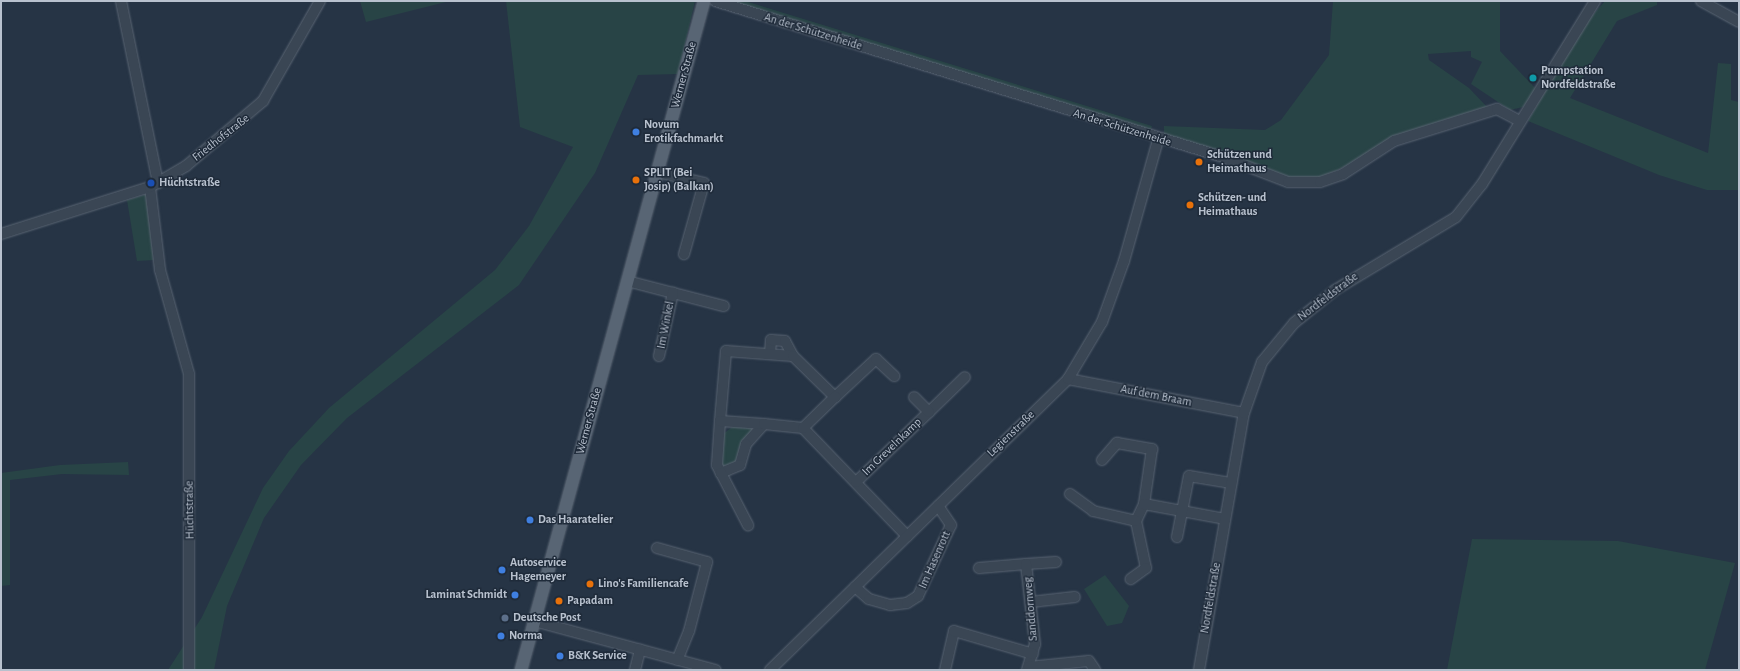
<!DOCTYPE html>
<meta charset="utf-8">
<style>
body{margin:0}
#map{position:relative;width:1740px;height:671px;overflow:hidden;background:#263445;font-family:"Alegreya Sans",sans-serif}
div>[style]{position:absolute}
.green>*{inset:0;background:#284446}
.roads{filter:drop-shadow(0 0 1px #596472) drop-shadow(0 0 1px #596472)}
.minor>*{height:10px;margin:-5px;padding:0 5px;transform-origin:5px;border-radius:5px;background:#3a4654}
.major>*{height:12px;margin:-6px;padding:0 6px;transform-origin:6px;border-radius:6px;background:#586574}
.dots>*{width:11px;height:11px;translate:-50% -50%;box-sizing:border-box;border:2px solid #1f2b3a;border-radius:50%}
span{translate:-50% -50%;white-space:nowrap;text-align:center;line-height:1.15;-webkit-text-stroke:3px #1f2b3a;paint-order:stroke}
.street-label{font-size:12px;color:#b8c1ce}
.poi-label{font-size:12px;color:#b8c1ce;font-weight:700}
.left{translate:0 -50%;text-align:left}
.right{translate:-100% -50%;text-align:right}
.frame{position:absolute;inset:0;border:2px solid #b8c1ce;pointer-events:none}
</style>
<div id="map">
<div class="green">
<i style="clip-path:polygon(360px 1px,450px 1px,366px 22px)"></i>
<i style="clip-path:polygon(506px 1px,695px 1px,678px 74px,638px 75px,595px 173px,519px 285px,347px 418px,301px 465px,264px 518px,227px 606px,214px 670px,168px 670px,202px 617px,263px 488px,289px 451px,329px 408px,495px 270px,529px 226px,573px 147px,520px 127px)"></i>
<i style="clip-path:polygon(728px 1px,745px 1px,1152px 126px,1150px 133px)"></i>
<i style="clip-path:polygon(1333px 1px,1500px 1px,1500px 51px,1537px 90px,1523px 107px,1510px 110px,1471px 84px,1482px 62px,1471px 57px,1471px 51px,1428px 54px,1429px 60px,1469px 88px,1488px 108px,1441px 122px,1320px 178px,1285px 178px,1164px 139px,1164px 126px,1265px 130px,1281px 120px,1329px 55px)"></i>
<i style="clip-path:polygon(1605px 1px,1657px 1px,1657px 5px,1617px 21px,1570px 98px,1708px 153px,1718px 63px,1731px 64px,1731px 100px,1739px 102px,1739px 190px,1707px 190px,1659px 175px,1528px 121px,1583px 26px)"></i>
<i style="clip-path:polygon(147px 194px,154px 260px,137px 261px,127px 200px)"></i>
<i style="clip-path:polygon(736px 424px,757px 426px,742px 458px,725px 469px,720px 459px,722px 435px)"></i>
<i style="clip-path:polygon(128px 462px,129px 475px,62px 474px,10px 480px,10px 585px,1px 586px,1px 473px,60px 465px)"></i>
<i style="clip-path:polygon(1472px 539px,1618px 541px,1735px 563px,1705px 670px,1447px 670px)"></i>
<i style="clip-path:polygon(1105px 575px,1129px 606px,1122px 623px,1107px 626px,1084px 589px)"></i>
</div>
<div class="roads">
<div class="minor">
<i style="left:121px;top:1px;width:186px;rotate:78.5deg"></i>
<i style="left:715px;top:1px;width:531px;rotate:17.07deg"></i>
<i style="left:1223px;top:157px;width:70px;rotate:21deg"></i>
<i style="left:1288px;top:182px;width:32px"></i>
<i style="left:1320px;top:182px;width:24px;rotate:-19deg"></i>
<i style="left:1343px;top:174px;width:61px;rotate:-32.9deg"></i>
<i style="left:1394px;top:141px;width:108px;rotate:-17.3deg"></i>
<i style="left:1497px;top:109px;width:26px;rotate:28deg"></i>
<i style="left:1701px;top:1px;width:43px;rotate:28.9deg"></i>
<i style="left:657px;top:172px;width:48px;rotate:13.2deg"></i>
<i style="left:704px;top:183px;width:74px;rotate:105.7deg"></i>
<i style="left:150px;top:187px;width:84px;rotate:83.1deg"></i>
<i style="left:160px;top:270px;width:108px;rotate:74.4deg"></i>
<i style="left:189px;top:374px;width:296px;rotate:90deg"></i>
<i style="left:1px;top:234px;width:156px;rotate:-17.5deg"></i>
<i style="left:150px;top:187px;width:42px;rotate:-30.3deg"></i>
<i style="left:186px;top:166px;width:101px;rotate:-40.2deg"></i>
<i style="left:263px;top:101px;width:115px;rotate:-60.3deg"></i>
<i style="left:627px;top:281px;width:100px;rotate:14.5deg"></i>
<i style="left:770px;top:354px;width:14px;rotate:-86deg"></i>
<i style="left:771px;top:340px;width:14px;rotate:4deg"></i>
<i style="left:785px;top:341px;width:17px;rotate:62deg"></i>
<i style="left:659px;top:356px;width:65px;rotate:-77.5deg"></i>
<i style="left:1068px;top:379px;width:179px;rotate:10.9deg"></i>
<i style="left:929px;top:412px;width:50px;rotate:-44.2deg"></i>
<i style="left:720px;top:421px;width:70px;rotate:-85.1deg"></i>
<i style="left:726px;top:351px;width:67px;rotate:4.3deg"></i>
<i style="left:793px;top:356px;width:59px;rotate:44.3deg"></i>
<i style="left:835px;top:397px;width:56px;rotate:-42.8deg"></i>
<i style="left:876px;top:359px;width:25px;rotate:43deg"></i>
<i style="left:764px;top:424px;width:27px;rotate:132deg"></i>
<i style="left:746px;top:444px;width:22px;rotate:106deg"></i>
<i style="left:740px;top:465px;width:21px;rotate:157deg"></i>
<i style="left:721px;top:473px;width:9px;rotate:-117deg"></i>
<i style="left:717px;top:465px;width:44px;rotate:-86.1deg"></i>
<i style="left:720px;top:421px;width:44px;rotate:3.9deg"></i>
<i style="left:764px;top:424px;width:39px;rotate:6deg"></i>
<i style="left:803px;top:428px;width:150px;rotate:46.1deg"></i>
<i style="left:803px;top:428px;width:45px;rotate:-44.1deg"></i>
<i style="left:1102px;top:460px;width:23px;rotate:-49deg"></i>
<i style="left:1117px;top:443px;width:36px;rotate:10deg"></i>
<i style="left:1152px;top:449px;width:56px;rotate:98.3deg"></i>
<i style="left:1144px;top:504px;width:19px;rotate:115deg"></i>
<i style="left:1136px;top:521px;width:48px;rotate:78deg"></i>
<i style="left:1146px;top:568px;width:19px;rotate:144deg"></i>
<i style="left:721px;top:473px;width:59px;rotate:62.6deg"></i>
<i style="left:856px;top:482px;width:101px;rotate:-43.8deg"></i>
<i style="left:929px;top:412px;width:21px;rotate:-135deg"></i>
<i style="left:1070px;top:494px;width:29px;rotate:36deg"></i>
<i style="left:1093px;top:511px;width:44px;rotate:13.1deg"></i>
<i style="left:1144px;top:504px;width:82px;rotate:10.5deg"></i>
<i style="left:1177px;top:537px;width:62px;rotate:-78.9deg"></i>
<i style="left:1189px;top:476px;width:43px;rotate:9.5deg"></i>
<i style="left:657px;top:548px;width:52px;rotate:15.6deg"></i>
<i style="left:707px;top:562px;width:71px;rotate:104.6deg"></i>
<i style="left:689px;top:631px;width:31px;rotate:112deg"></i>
<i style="left:1026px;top:564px;width:30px;rotate:-4deg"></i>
<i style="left:979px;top:568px;width:47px;rotate:-4.9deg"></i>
<i style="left:1026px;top:564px;width:81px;rotate:83.6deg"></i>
<i style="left:1035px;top:644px;width:27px;rotate:107deg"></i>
<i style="left:855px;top:587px;width:18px;rotate:41deg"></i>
<i style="left:869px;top:599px;width:22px;rotate:16deg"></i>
<i style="left:890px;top:605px;width:17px;rotate:-7deg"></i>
<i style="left:907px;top:603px;width:13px;rotate:-32deg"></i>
<i style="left:918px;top:596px;width:78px;rotate:-65.1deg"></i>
<i style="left:951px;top:525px;width:23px;rotate:-124deg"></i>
<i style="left:1031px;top:602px;width:44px;rotate:-6.5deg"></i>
<i style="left:534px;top:621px;width:188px;rotate:15.1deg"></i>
<i style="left:1029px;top:667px;width:60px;rotate:-5.7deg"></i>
<i style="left:1089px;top:661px;width:11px;rotate:56deg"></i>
<i style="left:635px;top:670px;width:21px;rotate:-76deg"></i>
<i style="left:770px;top:670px;width:417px;rotate:-44.3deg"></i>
<i style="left:1068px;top:379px;width:66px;rotate:-59.2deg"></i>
<i style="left:1102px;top:322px;width:65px;rotate:-70.2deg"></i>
<i style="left:1124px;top:261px;width:126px;rotate:-74.3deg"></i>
<i style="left:945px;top:670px;width:40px;rotate:-77deg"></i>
<i style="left:954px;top:631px;width:82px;rotate:16.2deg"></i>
<i style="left:1199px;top:670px;width:261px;rotate:-80.1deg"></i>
<i style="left:1244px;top:413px;width:54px;rotate:-70.6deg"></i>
<i style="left:1262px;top:362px;width:50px;rotate:-50.6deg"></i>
<i style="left:1294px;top:323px;width:53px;rotate:-38.8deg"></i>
<i style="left:1335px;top:290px;width:141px;rotate:-31.1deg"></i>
<i style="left:1456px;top:217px;width:42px;rotate:-51.8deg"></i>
<i style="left:1482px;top:184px;width:215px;rotate:-58.3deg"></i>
</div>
<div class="major">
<i style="left:521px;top:670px;width:694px;rotate:-74.7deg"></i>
</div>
</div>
<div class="dots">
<i style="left:1533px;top:78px;background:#0f9aa8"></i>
<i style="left:636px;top:132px;background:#3f7fe0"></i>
<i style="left:1199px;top:162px;background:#e8710a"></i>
<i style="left:636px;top:180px;background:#e8710a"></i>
<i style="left:151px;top:183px;background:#1a4fb4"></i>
<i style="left:1190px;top:205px;background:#e8710a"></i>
<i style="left:530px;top:520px;background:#3f7fe0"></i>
<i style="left:502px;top:570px;background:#3f7fe0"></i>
<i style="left:590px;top:584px;background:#e8710a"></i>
<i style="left:515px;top:595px;background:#3f7fe0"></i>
<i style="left:559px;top:601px;background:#e8710a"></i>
<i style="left:505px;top:618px;background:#5c6f8a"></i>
<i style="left:501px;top:636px;background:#3f7fe0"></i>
<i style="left:560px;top:656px;background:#3f7fe0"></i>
</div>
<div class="street-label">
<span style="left:813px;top:32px;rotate:17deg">An der Schützenheide</span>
<span style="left:684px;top:75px;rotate:-75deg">Werner Straße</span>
<span style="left:1122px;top:128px;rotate:17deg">An der Schützenheide</span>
<span style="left:221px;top:138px;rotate:-38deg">Friedhofstraße</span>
<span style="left:1328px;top:297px;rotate:-37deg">Nordfeldstraße</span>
<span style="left:666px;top:325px;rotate:-79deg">Im Winkel</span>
<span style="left:1156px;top:396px;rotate:11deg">Auf dem Braam</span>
<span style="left:589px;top:421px;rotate:-75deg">Werner Straße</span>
<span style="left:1011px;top:434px;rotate:-44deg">Legienstraße</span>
<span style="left:892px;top:447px;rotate:-44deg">Im Grevelnkamp</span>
<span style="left:190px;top:510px;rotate:-91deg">Hüchtstraße</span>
<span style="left:935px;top:560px;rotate:-66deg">Im Hasenrott</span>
<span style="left:1211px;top:598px;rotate:-80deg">Nordfeldstraße</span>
<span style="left:1031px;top:609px;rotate:-95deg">Sanddornweg</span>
</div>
<div class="poi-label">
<span class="left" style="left:1541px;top:78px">Pumpstation<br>Nordfeldstraße</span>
<span class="left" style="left:644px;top:132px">Novum<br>Erotikfachmarkt</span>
<span class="left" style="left:1207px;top:162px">Schützen und<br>Heimathaus</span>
<span class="left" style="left:644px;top:180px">SPLIT (Bei<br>Josip) (Balkan)</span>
<span class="left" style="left:159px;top:183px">Hüchtstraße</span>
<span class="left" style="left:1198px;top:205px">Schützen- und<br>Heimathaus</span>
<span class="left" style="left:538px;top:520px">Das Haaratelier</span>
<span class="left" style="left:510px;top:570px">Autoservice<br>Hagemeyer</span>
<span class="left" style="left:598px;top:584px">Lino's Familiencafe</span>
<span class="right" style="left:507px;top:595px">Laminat Schmidt</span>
<span class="left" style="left:567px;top:601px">Papadam</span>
<span class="left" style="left:513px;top:618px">Deutsche Post</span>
<span class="left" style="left:509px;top:636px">Norma</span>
<span class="left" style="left:568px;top:656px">B&amp;K Service</span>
</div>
<div class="frame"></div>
</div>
